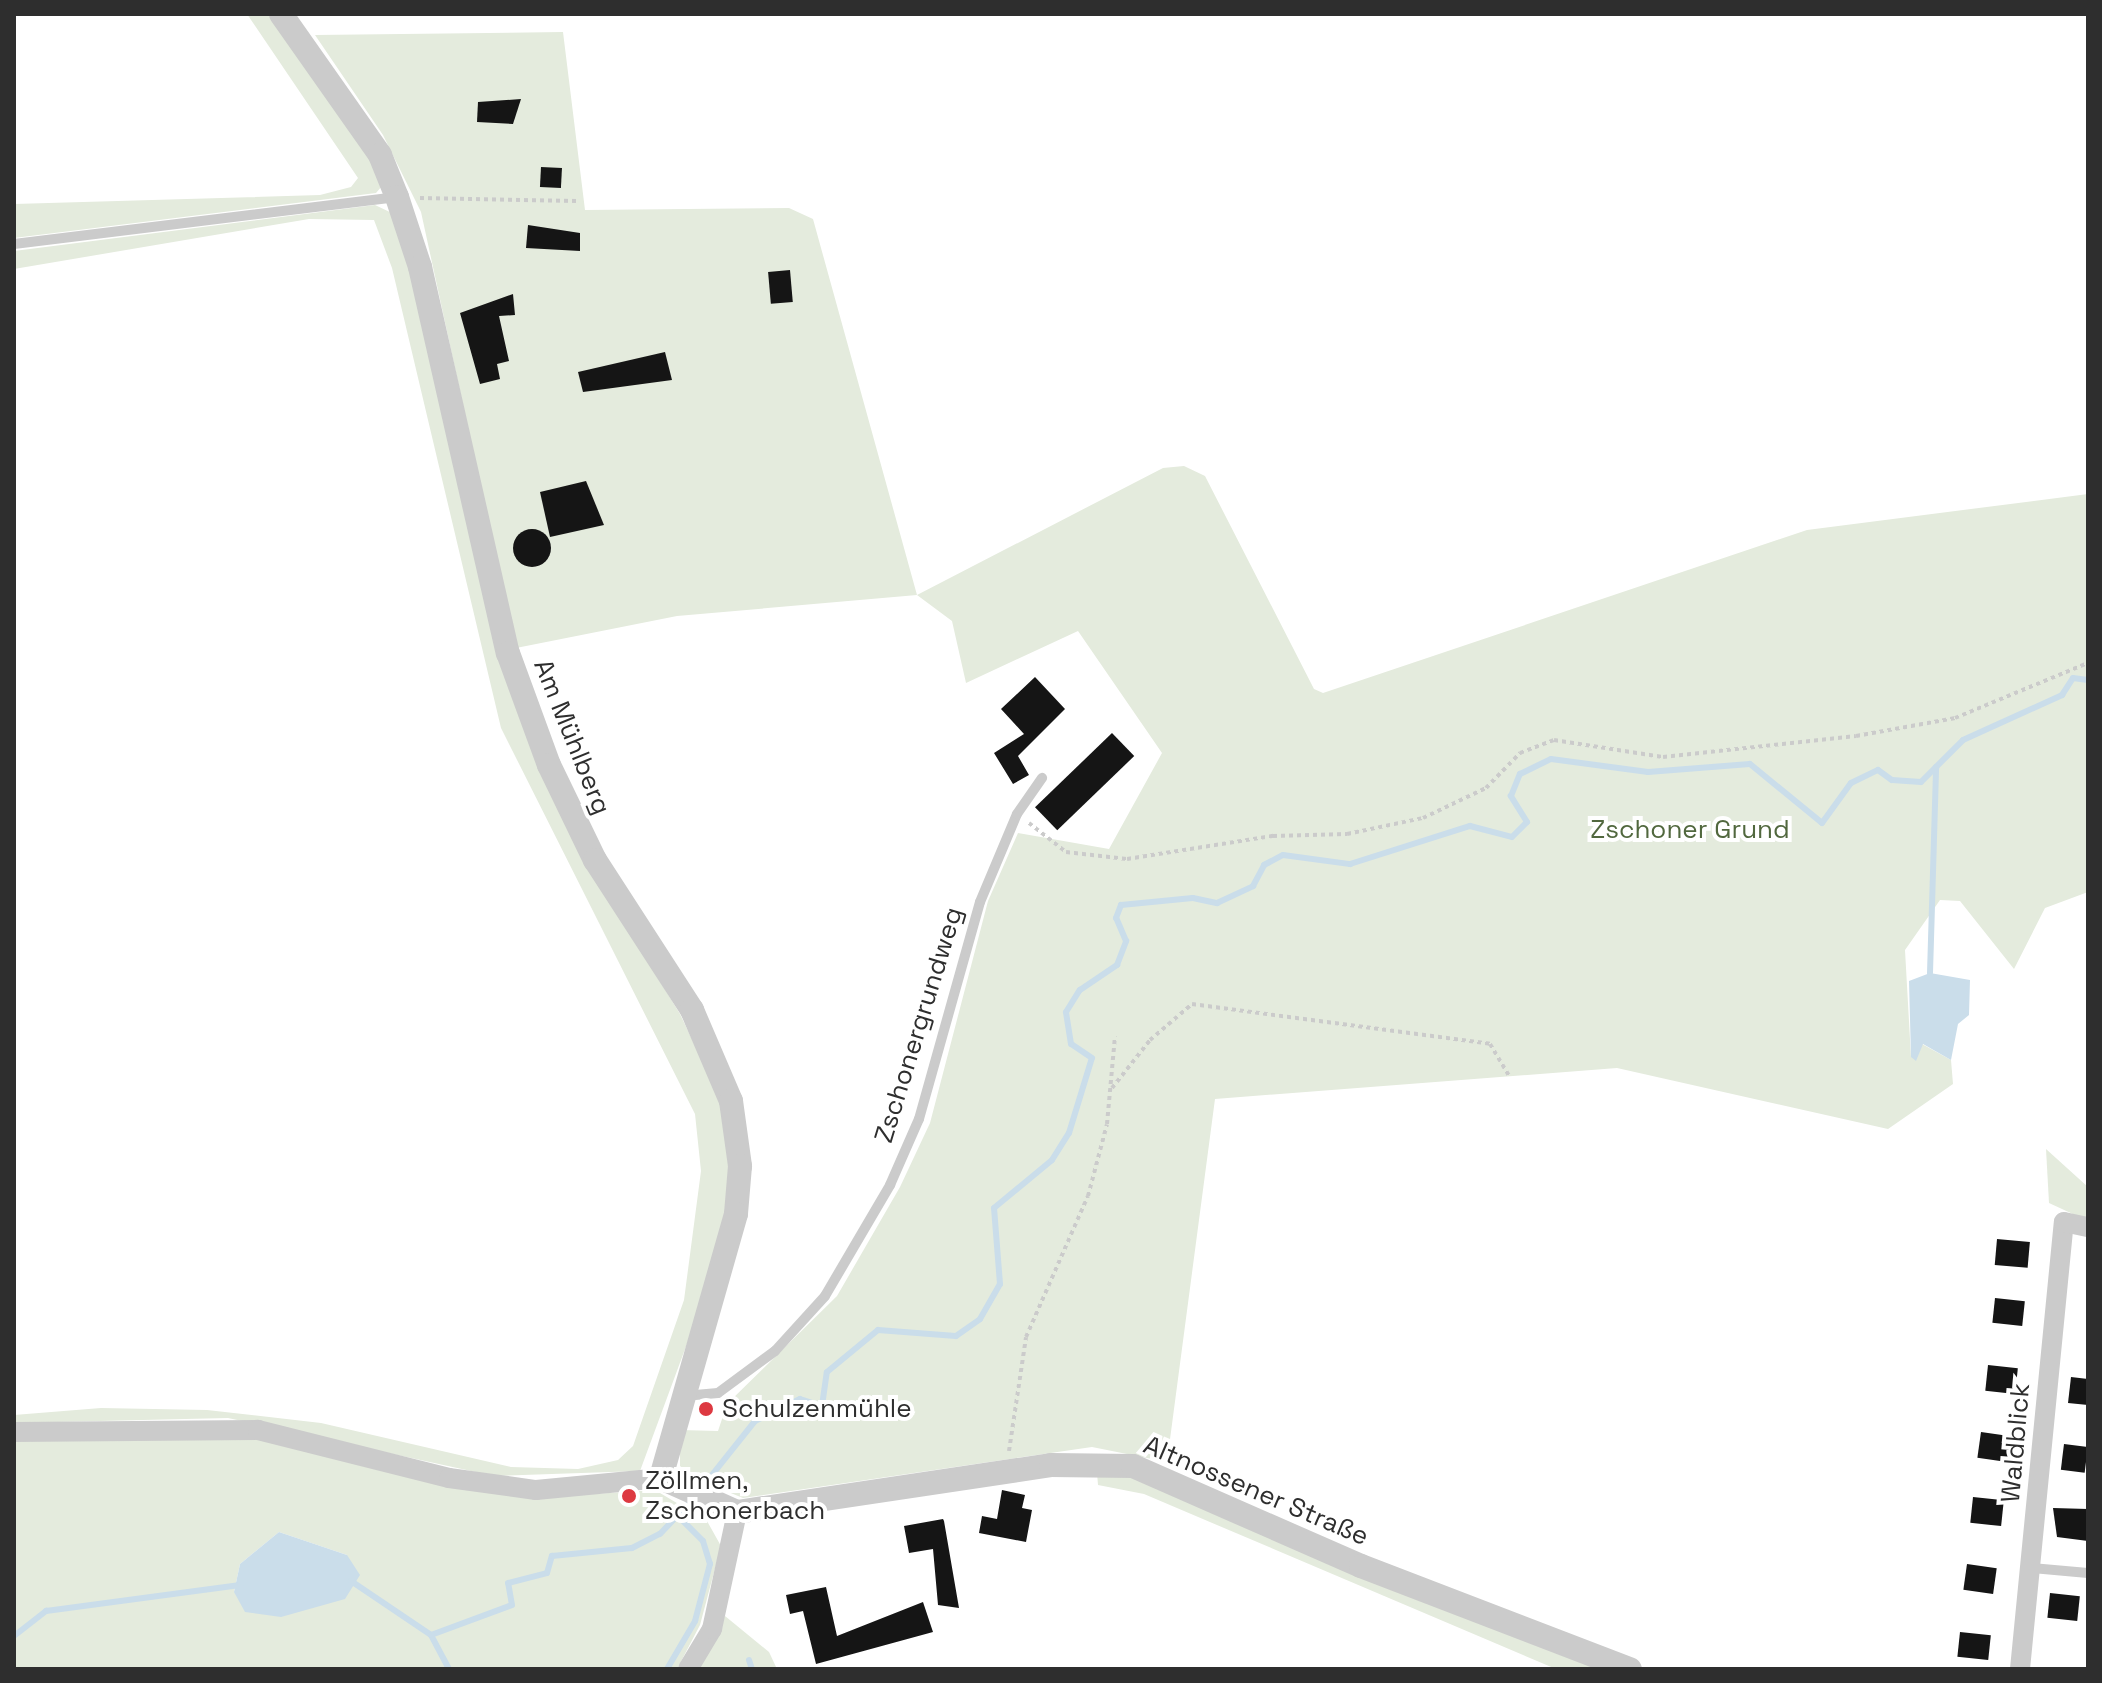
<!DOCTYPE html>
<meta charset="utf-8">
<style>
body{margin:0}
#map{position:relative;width:2102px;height:1683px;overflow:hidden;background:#fff;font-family:"Space Grotesk",sans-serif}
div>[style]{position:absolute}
.green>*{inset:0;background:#e4ebdd}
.water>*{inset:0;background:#caddea}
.stream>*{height:6px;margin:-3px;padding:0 3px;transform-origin:3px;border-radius:3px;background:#caddea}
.building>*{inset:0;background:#151515;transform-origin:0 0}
.round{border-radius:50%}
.path>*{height:4px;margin-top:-2px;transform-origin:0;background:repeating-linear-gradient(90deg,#cbcbcb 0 4px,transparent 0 8px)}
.service>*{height:10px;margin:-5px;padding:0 5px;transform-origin:5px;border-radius:5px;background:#cbcbcb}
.minor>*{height:20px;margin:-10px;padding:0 10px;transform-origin:10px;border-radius:10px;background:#cbcbcb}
.tertiary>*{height:24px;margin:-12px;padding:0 12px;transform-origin:12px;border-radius:12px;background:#cbcbcb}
.dots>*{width:22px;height:22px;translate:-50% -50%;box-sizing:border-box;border:4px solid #fff;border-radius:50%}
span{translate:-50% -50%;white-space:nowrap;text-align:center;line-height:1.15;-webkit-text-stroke:8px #fff;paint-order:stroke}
.street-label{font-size:26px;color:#2e2e2e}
.park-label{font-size:26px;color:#51683e}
.poi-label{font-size:26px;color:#2e2e2e}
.left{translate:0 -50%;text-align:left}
.frame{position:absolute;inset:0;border:16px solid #2e2e2e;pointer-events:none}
</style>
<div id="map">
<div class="green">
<i style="clip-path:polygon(247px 14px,272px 14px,376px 168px,382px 186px,376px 193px,14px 238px,14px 204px,320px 195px,351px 187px,358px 178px)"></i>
<i style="clip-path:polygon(563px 32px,585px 210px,789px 208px,813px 219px,917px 595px,1163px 468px,1184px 466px,1205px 476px,1314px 689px,1323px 693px,1807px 530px,2088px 494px,2088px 892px,2045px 908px,2014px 969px,1960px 901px,1940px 900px,1905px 950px,1911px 1057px,1922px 1044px,1951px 1060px,1953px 1084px,1888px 1129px,1617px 1068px,1215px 1099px,1167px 1462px,1092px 1447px,743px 1498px,694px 1478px,680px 1466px,680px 1430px,718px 1431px,727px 1404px,837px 1296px,900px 1187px,930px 1123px,988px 901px,1018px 833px,1109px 849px,1162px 753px,1078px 631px,966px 683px,952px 621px,917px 595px,677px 616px,516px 648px,421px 212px,383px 135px,315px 35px)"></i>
<i style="clip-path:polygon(375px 205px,394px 214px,404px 245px,499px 659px,589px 866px,680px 1014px,722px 1103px,732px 1189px,705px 1295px,640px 1471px,494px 1476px,228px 1418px,14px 1423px,14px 1415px,101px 1408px,207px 1410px,321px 1423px,511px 1467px,578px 1469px,618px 1460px,633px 1446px,684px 1300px,701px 1171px,695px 1114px,501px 728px,392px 268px,374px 220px,309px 219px,14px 269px,14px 251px)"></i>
<i style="clip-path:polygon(2046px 1149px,2088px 1187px,2088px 1221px,2049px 1203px)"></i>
<i style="clip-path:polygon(evenodd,254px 1438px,532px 1498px,655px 1490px,707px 1521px,721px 1546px,700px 1625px,677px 1669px,14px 1669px,14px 1441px,254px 1438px,279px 1532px,347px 1555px,234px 1592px,240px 1564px,279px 1532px)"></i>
<i style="clip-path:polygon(1097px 1473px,1123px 1473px,1608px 1669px,1556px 1669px,1144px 1494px,1098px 1485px)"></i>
<i style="clip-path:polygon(725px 1616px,769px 1652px,777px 1669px,697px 1669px)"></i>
</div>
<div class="water">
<i style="clip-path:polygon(1930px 973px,1970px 980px,1969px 1015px,1958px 1024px,1951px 1060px,1923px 1044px,1916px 1061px,1911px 1057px,1909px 981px)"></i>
<i style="clip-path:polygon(279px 1532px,347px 1555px,360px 1575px,345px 1599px,281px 1617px,245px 1612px,234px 1592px,240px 1564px)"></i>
</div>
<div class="stream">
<i style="left:1930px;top:973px;width:206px;rotate:-88.3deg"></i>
<i style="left:700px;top:1490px;width:88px;rotate:-51.4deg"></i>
<i style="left:755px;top:1421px;width:50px;rotate:-26.1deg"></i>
<i style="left:800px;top:1399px;width:23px;rotate:18deg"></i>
<i style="left:822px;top:1406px;width:34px;rotate:-82deg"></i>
<i style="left:827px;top:1372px;width:66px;rotate:-39.5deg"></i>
<i style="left:878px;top:1330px;width:78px;rotate:4.4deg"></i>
<i style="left:956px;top:1336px;width:29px;rotate:-35deg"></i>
<i style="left:980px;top:1319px;width:40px;rotate:-60.3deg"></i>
<i style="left:1000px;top:1284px;width:76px;rotate:-94.5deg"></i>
<i style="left:994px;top:1208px;width:75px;rotate:-39.6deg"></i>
<i style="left:1052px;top:1160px;width:32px;rotate:-58deg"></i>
<i style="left:1069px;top:1133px;width:78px;rotate:-73deg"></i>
<i style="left:1092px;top:1058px;width:25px;rotate:-146deg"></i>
<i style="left:1071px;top:1044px;width:32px;rotate:-99deg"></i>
<i style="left:1066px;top:1012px;width:26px;rotate:-58deg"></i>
<i style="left:1080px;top:990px;width:45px;rotate:-34deg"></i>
<i style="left:1117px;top:965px;width:26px;rotate:-69deg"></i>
<i style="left:1126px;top:941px;width:25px;rotate:-113deg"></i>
<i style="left:1116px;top:918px;width:14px;rotate:-69deg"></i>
<i style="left:1121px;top:905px;width:72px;rotate:-5.6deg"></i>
<i style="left:1193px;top:898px;width:25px;rotate:12deg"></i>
<i style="left:1217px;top:903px;width:40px;rotate:-25deg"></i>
<i style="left:1253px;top:886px;width:24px;rotate:-62deg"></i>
<i style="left:1264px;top:865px;width:21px;rotate:-28deg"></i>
<i style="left:1283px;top:855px;width:68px;rotate:7.7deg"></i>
<i style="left:1350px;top:864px;width:126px;rotate:-17.6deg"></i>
<i style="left:1470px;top:826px;width:43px;rotate:14.7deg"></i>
<i style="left:1512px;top:837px;width:21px;rotate:-45deg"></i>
<i style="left:1527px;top:822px;width:31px;rotate:-122deg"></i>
<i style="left:1511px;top:796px;width:24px;rotate:-68deg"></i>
<i style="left:1520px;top:774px;width:34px;rotate:-26deg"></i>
<i style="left:1551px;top:759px;width:98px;rotate:7.6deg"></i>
<i style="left:1648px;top:772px;width:102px;rotate:-4.5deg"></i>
<i style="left:1750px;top:764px;width:93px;rotate:39.3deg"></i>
<i style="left:1822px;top:823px;width:49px;rotate:-54.1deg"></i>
<i style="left:1851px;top:783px;width:30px;rotate:-26deg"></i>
<i style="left:1878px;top:770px;width:17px;rotate:36deg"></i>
<i style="left:1892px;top:780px;width:29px;rotate:4deg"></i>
<i style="left:1921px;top:782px;width:59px;rotate:-45deg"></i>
<i style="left:1963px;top:740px;width:109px;rotate:-24.4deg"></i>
<i style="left:2062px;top:695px;width:20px;rotate:-57deg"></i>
<i style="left:2073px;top:678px;width:15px;rotate:8deg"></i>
<i style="left:351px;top:1581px;width:97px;rotate:34deg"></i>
<i style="left:14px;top:1636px;width:41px;rotate:-38deg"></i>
<i style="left:46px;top:1611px;width:196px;rotate:-7.6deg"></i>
<i style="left:749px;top:1660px;width:9px;rotate:72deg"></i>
<i style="left:449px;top:1669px;width:38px;rotate:-118deg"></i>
<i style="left:431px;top:1635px;width:86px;rotate:-20.3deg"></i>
<i style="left:512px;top:1605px;width:22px;rotate:-100deg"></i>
<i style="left:508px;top:1583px;width:40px;rotate:-14.4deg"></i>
<i style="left:547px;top:1573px;width:18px;rotate:-74deg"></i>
<i style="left:552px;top:1556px;width:80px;rotate:-5.7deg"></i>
<i style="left:632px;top:1548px;width:31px;rotate:-27deg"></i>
<i style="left:660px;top:1534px;width:48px;rotate:-46.7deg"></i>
<i style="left:667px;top:1669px;width:56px;rotate:-59.7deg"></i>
<i style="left:695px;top:1621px;width:59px;rotate:-75.3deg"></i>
<i style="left:710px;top:1564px;width:24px;rotate:-107deg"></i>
<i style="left:703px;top:1541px;width:35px;rotate:-135deg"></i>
</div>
<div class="building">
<i style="clip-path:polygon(521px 99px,513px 124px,477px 122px,478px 102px)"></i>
<i style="left:541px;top:167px;width:21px;height:20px;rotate:3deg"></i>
<i style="clip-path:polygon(528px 225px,580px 233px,580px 251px,526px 248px)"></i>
<i style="left:790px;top:270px;width:32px;height:22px;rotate:85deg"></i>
<i style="clip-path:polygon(513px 294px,515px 315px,499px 316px,509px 361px,497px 364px,500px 379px,480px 384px,460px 313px)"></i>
<i style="clip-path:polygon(665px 352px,672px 380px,583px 392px,578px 372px)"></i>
<i style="clip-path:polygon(586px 481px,604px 525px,550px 537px,540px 492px)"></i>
<i class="round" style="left:513px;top:529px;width:38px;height:38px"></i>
<i style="clip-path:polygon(1035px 677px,1065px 709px,1018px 756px,1029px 775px,1013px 784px,994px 753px,1024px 734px,1001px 709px)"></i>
<i style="left:1112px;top:733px;width:32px;height:107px;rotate:46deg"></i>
<i style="left:1997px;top:1239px;width:33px;height:26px;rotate:5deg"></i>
<i style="left:1995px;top:1298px;width:30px;height:25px;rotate:6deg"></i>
<i style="left:1988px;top:1365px;width:30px;height:26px;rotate:6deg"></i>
<i style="clip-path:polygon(2071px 1377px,2088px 1379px,2088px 1405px,2068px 1403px)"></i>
<i style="left:1981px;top:1432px;width:30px;height:26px;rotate:8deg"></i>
<i style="left:2064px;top:1444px;width:24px;height:26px;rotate:7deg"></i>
<i style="clip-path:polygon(1002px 1490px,1025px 1495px,1022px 1508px,1032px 1510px,1026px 1542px,979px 1533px,982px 1516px,997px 1519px)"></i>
<i style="left:1973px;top:1497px;width:31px;height:26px;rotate:6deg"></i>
<i style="clip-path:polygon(2053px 1508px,2088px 1509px,2088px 1541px,2057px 1537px)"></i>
<i style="clip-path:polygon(943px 1519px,944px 1521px,959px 1608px,938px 1605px,933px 1549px,909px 1553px,904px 1526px)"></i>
<i style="left:1967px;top:1564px;width:30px;height:26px;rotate:8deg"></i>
<i style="clip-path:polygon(826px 1587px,837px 1636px,923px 1602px,933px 1632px,816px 1664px,803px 1611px,790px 1614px,786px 1595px)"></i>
<i style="left:2050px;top:1593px;width:30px;height:25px;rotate:6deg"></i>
<i style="left:1960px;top:1632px;width:31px;height:25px;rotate:6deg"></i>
</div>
<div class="path">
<i style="left:420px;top:198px;width:157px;rotate:1.1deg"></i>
<i style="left:1029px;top:823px;width:47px;rotate:38.1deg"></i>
<i style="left:1066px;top:852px;width:61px;rotate:6.5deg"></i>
<i style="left:1127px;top:859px;width:148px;rotate:-9deg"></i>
<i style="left:1273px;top:836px;width:74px;rotate:-1.5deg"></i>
<i style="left:1347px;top:834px;width:78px;rotate:-11.9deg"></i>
<i style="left:1423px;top:818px;width:70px;rotate:-25.5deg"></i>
<i style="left:1486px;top:788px;width:49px;rotate:-45.8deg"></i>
<i style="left:1520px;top:753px;width:36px;rotate:-21deg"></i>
<i style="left:1554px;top:740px;width:110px;rotate:8.9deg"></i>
<i style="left:1663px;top:757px;width:194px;rotate:-6.2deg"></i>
<i style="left:1856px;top:736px;width:101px;rotate:-10.3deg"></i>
<i style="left:1955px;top:718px;width:144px;rotate:-22.5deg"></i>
<i style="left:1112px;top:1088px;width:61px;rotate:-51.6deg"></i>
<i style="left:1150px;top:1040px;width:55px;rotate:-40.6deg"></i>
<i style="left:1192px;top:1004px;width:301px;rotate:7.6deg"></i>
<i style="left:1490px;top:1044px;width:37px;rotate:59deg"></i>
<i style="left:1009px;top:1451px;width:115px;rotate:-81.5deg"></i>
<i style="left:1026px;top:1337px;width:154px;rotate:-66.3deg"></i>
<i style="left:1088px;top:1196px;width:74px;rotate:-75.2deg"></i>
<i style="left:1107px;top:1124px;width:88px;rotate:-84.8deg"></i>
</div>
<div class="service">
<i style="left:14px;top:244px;width:386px;rotate:-7deg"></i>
<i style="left:684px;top:1396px;width:34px;rotate:-5deg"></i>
<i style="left:718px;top:1393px;width:71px;rotate:-36.4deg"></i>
<i style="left:775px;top:1351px;width:74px;rotate:-47.7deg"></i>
<i style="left:825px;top:1296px;width:129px;rotate:-59.6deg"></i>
<i style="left:890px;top:1185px;width:72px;rotate:-66.3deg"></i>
<i style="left:919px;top:1119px;width:225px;rotate:-74.3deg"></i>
<i style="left:980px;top:902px;width:95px;rotate:-67.2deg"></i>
<i style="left:1017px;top:814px;width:44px;rotate:-55.2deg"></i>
<i style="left:2031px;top:1568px;width:57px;rotate:5deg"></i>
</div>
<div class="minor">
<i style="left:14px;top:1432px;width:244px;rotate:-0.5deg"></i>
<i style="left:258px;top:1430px;width:197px;rotate:14.1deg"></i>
<i style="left:449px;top:1478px;width:88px;rotate:7.9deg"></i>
<i style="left:536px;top:1490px;width:126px;rotate:-5.5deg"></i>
<i style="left:688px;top:1669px;width:47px;rotate:-59deg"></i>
<i style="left:712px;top:1629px;width:120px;rotate:-77.9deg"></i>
<i style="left:2020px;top:1669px;width:449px;rotate:-84.4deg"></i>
<i style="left:2064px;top:1222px;width:25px;rotate:12deg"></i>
</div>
<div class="tertiary">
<i style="left:281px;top:14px;width:172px;rotate:54.9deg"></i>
<i style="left:380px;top:155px;width:45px;rotate:68deg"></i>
<i style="left:397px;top:197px;width:74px;rotate:71.8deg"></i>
<i style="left:420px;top:267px;width:396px;rotate:77.2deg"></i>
<i style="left:508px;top:653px;width:119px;rotate:69.9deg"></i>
<i style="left:549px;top:765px;width:106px;rotate:64.2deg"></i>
<i style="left:595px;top:860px;width:179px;rotate:57.1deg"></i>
<i style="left:692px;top:1010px;width:99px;rotate:66.8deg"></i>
<i style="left:731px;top:1101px;width:66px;rotate:82.1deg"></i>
<i style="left:740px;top:1166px;width:48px;rotate:94.8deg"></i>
<i style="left:736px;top:1214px;width:274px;rotate:105.9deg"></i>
<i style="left:661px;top:1478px;width:83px;rotate:24.1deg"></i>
<i style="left:737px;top:1512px;width:317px;rotate:-8.5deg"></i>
<i style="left:1051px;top:1465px;width:82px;rotate:0.7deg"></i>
<i style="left:1133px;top:1466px;width:249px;rotate:23.7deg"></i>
<i style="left:1361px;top:1566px;width:288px;rotate:21deg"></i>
</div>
<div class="dots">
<i style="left:706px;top:1409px;background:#dd3941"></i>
<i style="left:629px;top:1496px;background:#dd3941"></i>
</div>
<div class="street-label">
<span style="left:572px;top:737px;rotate:68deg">Am Mühlberg</span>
<span style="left:919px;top:1025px;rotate:-73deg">Zschonergrundweg</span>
<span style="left:2016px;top:1443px;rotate:-85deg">Waldblick</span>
<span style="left:1256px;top:1491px;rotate:23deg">Altnossener Straße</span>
</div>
<div class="park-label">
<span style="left:1690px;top:830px">Zschoner Grund</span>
</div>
<div class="poi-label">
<span class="left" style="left:722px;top:1409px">Schulzenmühle</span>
<span class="left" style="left:645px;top:1496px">Zöllmen,<br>Zschonerbach</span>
</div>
<div class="frame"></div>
</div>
